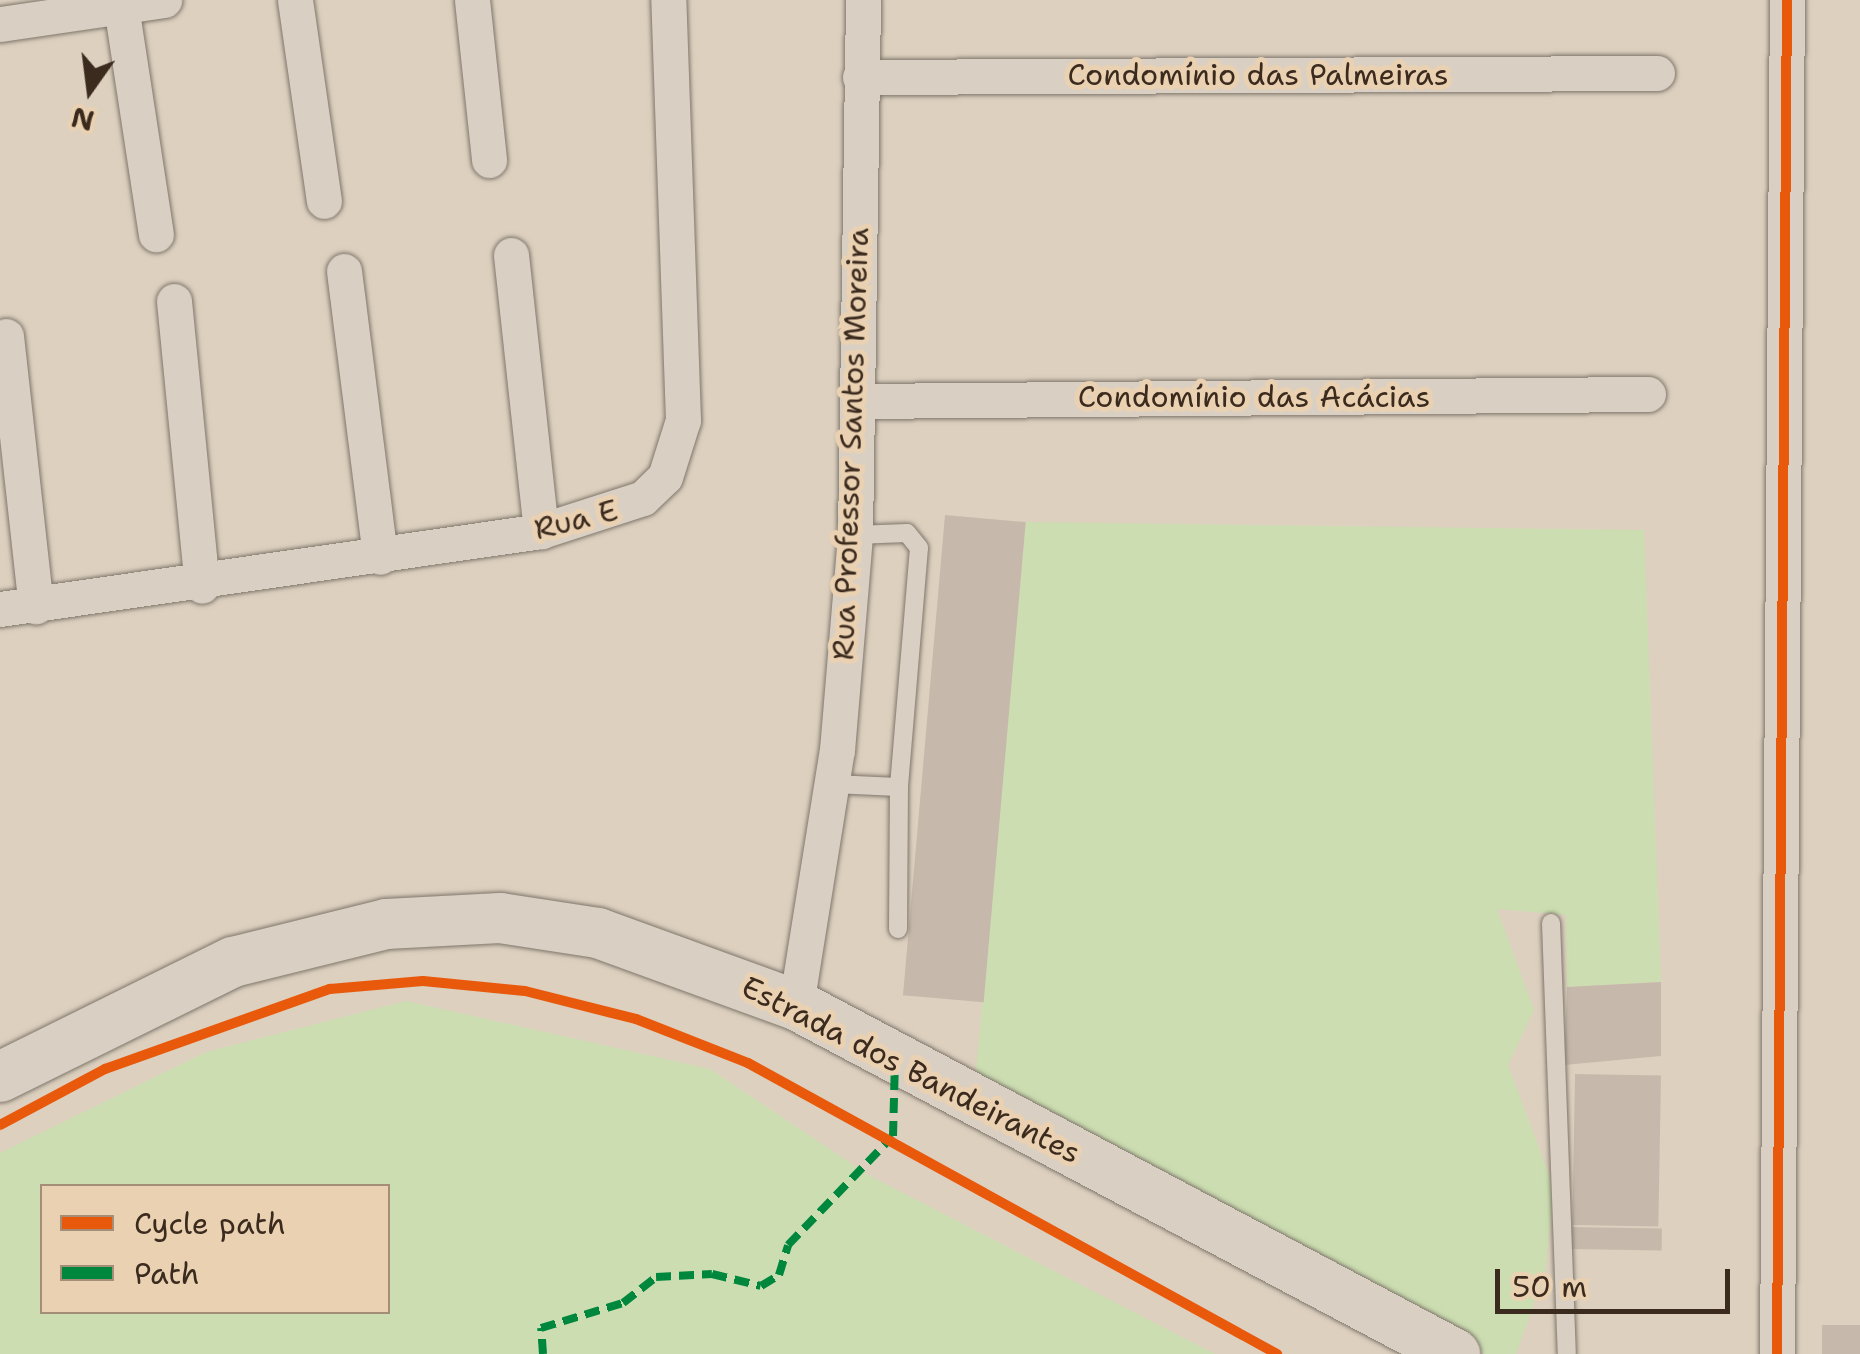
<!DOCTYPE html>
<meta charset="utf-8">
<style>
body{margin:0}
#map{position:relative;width:1860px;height:1354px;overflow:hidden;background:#ddd0bf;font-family:"Shantell Sans",sans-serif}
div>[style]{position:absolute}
.green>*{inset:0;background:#ccdeb1}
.building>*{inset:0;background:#c6b9ab;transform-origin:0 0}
.roads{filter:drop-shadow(0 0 2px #7f766b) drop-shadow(0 0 2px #7f766b)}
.lane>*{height:18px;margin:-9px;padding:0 9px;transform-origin:9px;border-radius:9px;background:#d9cfc3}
.street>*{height:35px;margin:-17.5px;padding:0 17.5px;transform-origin:17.5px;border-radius:17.5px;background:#d9cfc3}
.secondary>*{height:50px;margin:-25px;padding:0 25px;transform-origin:25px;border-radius:25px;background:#d9cfc3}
.quiet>*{height:8px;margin-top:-4px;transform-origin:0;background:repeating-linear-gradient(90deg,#00873e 0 15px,transparent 0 23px)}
.cycleway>*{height:10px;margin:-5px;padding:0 5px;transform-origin:5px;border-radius:5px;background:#e8590c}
span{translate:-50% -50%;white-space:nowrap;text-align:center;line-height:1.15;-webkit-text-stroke:10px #ead1b2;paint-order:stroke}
.street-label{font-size:30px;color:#3b2a1e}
.legend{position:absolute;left:40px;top:1184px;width:350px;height:130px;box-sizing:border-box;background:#ead1b2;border:2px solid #a48e77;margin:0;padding:12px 18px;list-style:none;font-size:30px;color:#3b2a1e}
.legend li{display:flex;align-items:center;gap:20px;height:50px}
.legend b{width:50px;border:2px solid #a48e77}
.north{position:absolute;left:40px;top:40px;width:100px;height:100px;-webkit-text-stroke:8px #ead1b2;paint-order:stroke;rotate:194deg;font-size:28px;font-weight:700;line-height:40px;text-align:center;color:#3b2a1e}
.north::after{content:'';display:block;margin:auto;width:35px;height:45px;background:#3b2a1e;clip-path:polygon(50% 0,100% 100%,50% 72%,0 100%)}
.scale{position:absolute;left:1495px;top:1269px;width:235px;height:45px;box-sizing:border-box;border:5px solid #3b2a1e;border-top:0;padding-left:12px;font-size:30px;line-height:35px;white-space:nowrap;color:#3b2a1e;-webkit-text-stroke:8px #ead1b2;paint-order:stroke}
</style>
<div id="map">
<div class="green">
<i style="clip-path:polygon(1026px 522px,1644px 530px,1661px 982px,1567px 987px,1566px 915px,1497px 909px,1534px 1010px,1508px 1065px,1554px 1188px,1545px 1273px,1516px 1354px,1484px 1354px,976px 1072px)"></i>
<i style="clip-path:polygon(evenodd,406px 1001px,710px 1069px,870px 1176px,1215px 1354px,0 1354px,0 1153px,206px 1052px,406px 1001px,388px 1186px,388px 1312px,42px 1312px,42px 1186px,388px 1186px)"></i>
</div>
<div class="building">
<i style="left:945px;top:515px;width:81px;height:482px;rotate:5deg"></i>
<i style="clip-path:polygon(1661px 982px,1661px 1056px,1564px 1065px,1567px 987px)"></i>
<i style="left:1575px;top:1074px;width:86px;height:151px;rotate:1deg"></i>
<i style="left:1571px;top:1227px;width:91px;height:22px;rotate:1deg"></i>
<i style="left:1860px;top:1325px;width:29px;height:38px;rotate:90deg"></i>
</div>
<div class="roads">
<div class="lane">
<i style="left:855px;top:535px;width:52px;rotate:-2.2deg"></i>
<i style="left:907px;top:533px;width:19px;rotate:51deg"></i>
<i style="left:919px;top:548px;width:240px;rotate:94.8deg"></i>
<i style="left:899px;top:787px;width:142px;rotate:90.4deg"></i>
<i style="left:832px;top:784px;width:67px;rotate:2.6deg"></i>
<i style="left:1551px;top:923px;width:431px;rotate:87.9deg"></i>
</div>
<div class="street">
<i style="left:295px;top:0;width:203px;rotate:81.8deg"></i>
<i style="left:472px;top:0;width:161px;rotate:83.9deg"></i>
<i style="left:121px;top:6px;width:231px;rotate:81.3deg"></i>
<i style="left:0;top:24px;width:166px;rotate:-8.3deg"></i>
<i style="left:860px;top:77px;width:797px;rotate:-0.29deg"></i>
<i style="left:511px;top:255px;width:278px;rotate:83.8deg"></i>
<i style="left:344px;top:271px;width:288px;rotate:82.8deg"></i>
<i style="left:174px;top:301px;width:286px;rotate:84.4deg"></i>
<i style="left:6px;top:336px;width:272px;rotate:83.7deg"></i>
<i style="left:859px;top:401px;width:789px;rotate:-0.51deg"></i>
<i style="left:0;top:609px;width:547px;rotate:-8.2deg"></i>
<i style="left:541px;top:531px;width:107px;rotate:-17.9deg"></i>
<i style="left:643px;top:498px;width:30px;rotate:-44deg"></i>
<i style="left:665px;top:477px;width:60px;rotate:-72.5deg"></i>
<i style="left:683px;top:420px;width:420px;rotate:-92deg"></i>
<i style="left:796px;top:1005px;width:258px;rotate:-80.9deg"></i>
<i style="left:837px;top:750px;width:216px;rotate:-85.2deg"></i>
<i style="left:855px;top:535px;width:535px;rotate:-89.14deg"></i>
<i style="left:1777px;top:1354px;width:1354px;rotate:-89.58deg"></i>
</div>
<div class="secondary">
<i style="left:0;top:1077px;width:260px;rotate:-26.3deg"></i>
<i style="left:233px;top:962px;width:158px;rotate:-13.9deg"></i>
<i style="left:386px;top:924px;width:114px;rotate:-3deg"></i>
<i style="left:500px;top:918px;width:99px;rotate:8.7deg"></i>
<i style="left:598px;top:933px;width:211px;rotate:20deg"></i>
<i style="left:796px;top:1005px;width:746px;rotate:27.91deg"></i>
</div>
</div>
<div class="quiet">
<i style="left:543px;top:1354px;width:26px;rotate:-94deg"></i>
<i style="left:541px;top:1328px;width:86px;rotate:-17deg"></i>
<i style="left:623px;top:1303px;width:42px;rotate:-38.2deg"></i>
<i style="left:656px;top:1277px;width:56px;rotate:-3.1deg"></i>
<i style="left:712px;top:1274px;width:50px;rotate:13.8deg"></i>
<i style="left:761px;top:1286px;width:21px;rotate:-31deg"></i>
<i style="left:779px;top:1275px;width:31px;rotate:-73deg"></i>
<i style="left:788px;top:1245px;width:151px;rotate:-46.1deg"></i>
<i style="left:893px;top:1136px;width:77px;rotate:-88.5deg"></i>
</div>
<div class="cycleway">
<i style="left:0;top:1125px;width:119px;rotate:-28.1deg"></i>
<i style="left:105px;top:1069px;width:239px;rotate:-19.6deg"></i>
<i style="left:330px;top:989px;width:93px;rotate:-4.9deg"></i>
<i style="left:423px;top:981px;width:102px;rotate:5.6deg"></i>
<i style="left:525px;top:991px;width:114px;rotate:14.2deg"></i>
<i style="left:636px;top:1019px;width:120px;rotate:21.4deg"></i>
<i style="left:748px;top:1063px;width:604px;rotate:28.81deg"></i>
<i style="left:1777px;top:1354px;width:1354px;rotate:-89.58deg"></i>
</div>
<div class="street-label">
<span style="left:1258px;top:75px">Condomínio das Palmeiras</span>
<span style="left:1254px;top:397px">Condomínio das Acácias</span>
<span style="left:851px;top:444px;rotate:-88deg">Rua Professor Santos Moreira</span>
<span style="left:576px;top:520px;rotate:-14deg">Rua E</span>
<span style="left:911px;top:1070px;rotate:27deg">Estrada dos Bandeirantes</span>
</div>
<ul class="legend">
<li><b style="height:12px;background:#e8590c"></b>Cycle path</li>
<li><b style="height:12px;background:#00873e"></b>Path</li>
</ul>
<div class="north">N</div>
<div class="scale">50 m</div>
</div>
